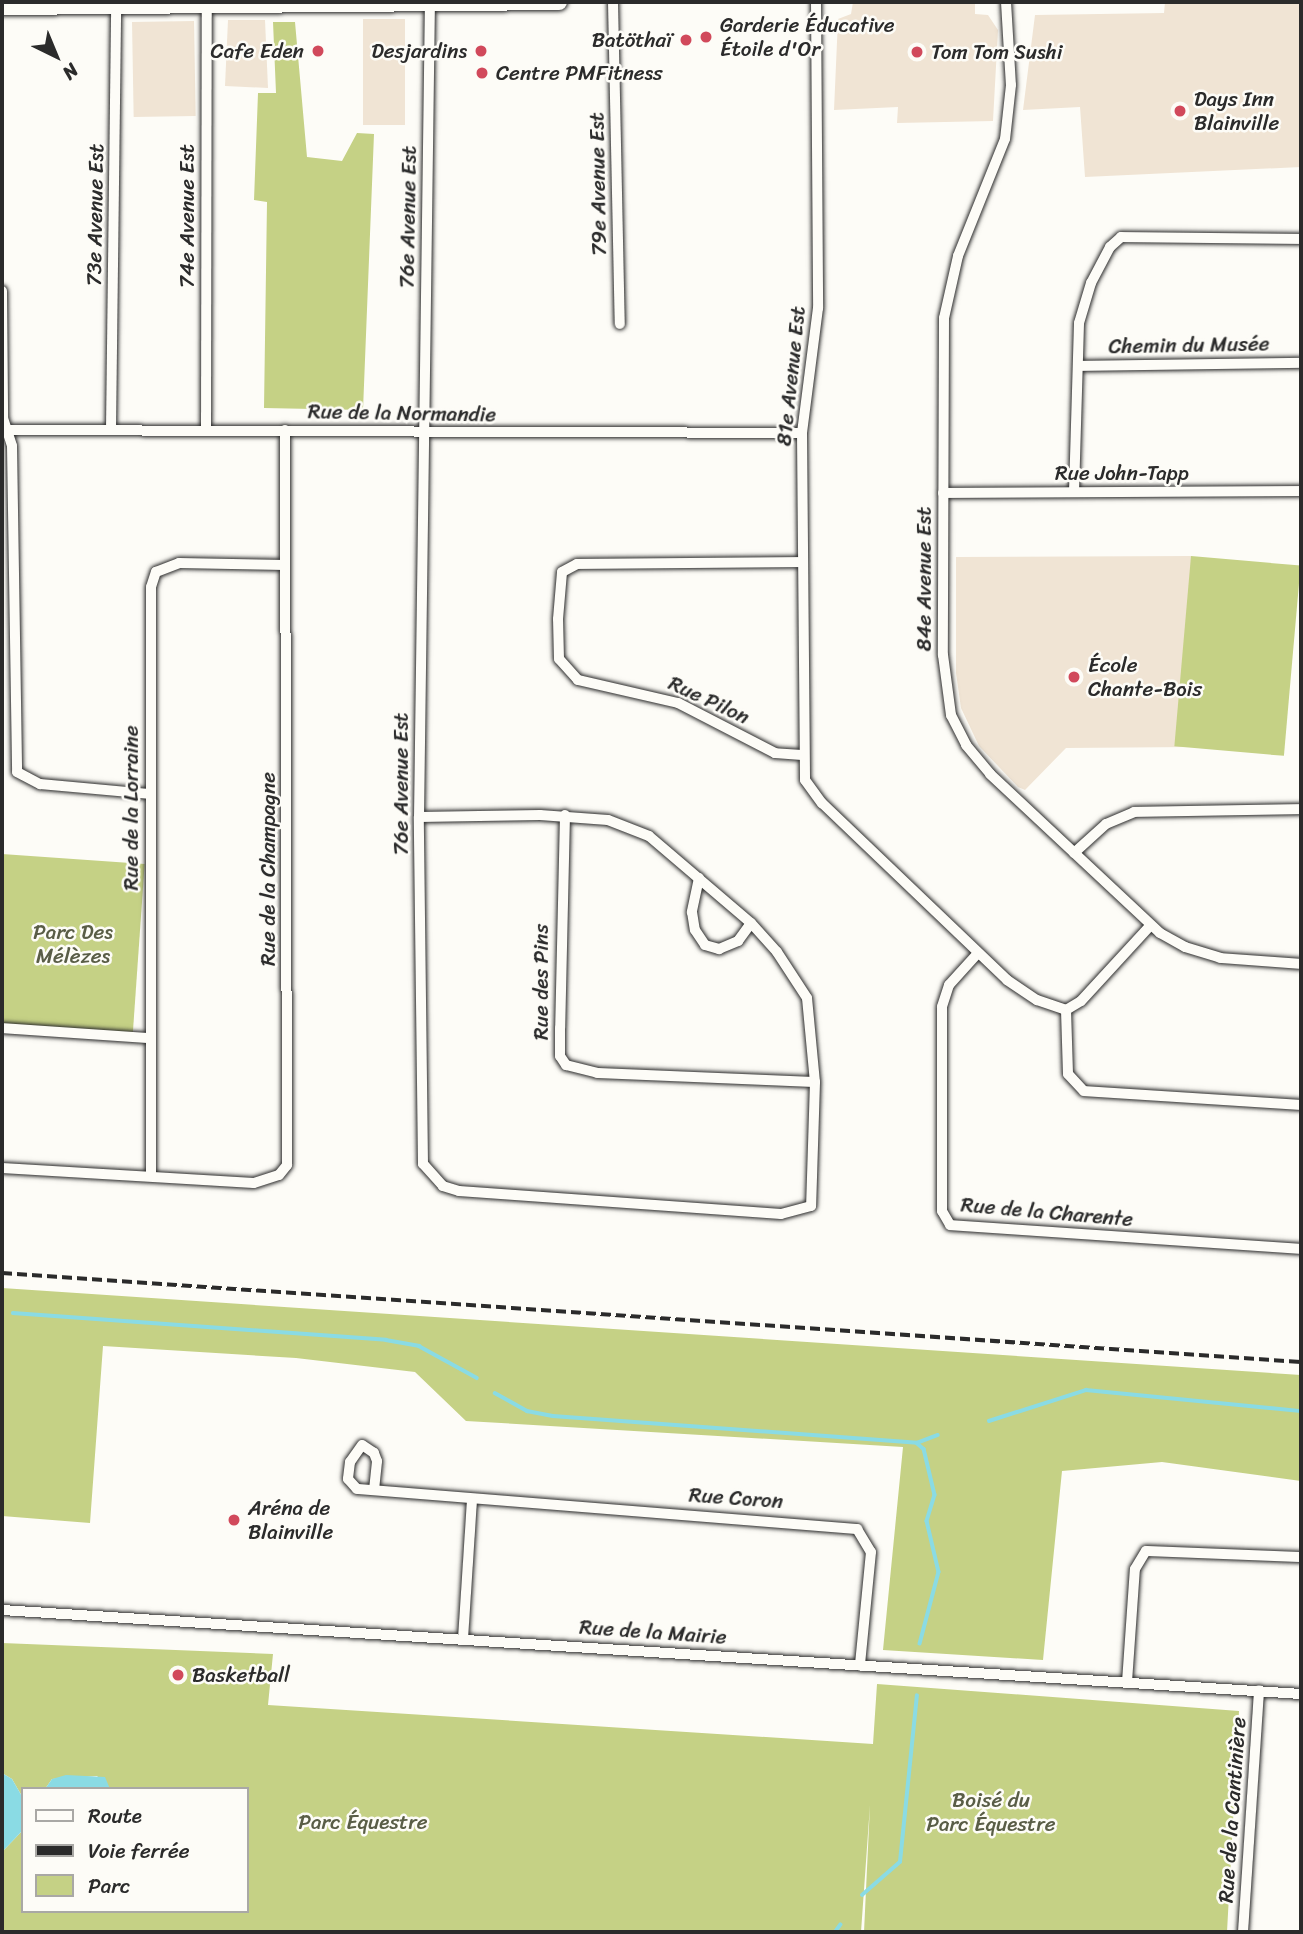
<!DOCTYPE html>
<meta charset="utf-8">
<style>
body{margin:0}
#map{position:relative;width:1303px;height:1934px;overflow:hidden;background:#fdfcf7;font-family:Sriracha,sans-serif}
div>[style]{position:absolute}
.built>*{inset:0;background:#f0e4d4;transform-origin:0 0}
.green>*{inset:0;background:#c5d185;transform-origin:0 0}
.water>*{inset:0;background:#8adbe4}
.stream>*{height:3.5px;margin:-1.75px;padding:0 1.75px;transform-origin:1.75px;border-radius:1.75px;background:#8adbe4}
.roads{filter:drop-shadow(0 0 2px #2b2b2b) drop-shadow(0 0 2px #2b2b2b)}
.street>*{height:10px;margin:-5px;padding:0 5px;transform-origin:5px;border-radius:5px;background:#fdfcf7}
.primary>*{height:16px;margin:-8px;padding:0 8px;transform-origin:8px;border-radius:8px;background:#fdfcf7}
.rail>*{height:3.5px;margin-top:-1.75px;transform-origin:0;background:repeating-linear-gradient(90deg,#2b2b2b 0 10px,transparent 0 15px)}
.dots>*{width:19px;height:19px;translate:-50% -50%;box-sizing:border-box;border:4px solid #fdfcf7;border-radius:50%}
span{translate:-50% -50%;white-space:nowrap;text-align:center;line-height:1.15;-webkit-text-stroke:5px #fdfcf7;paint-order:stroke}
.poi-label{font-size:21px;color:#2b2b2b}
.left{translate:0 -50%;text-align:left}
.right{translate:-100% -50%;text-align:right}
.street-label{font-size:21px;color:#2b2b2b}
.park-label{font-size:21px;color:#595d46}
.frame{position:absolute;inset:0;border:4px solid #2b2b2b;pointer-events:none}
.legend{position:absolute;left:21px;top:1787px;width:228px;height:126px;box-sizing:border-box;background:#fdfcf7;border:2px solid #a9a8a5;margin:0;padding:9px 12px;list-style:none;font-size:21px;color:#2b2b2b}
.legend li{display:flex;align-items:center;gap:14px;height:35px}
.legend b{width:35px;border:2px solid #a9a8a5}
.north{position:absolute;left:21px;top:21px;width:70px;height:70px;-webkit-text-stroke:5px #fdfcf7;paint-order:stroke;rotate:137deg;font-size:19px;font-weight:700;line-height:28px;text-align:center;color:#2b2b2b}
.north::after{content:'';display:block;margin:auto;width:24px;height:32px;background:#2b2b2b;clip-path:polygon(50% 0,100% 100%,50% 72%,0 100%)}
</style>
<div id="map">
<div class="built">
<i style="clip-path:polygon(853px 2px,975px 2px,975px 14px,988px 15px,998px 30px,993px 121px,897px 123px,898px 107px,834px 110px,838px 19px,851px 14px)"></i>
<i style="clip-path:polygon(1165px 2px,1301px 2px,1301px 167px,1085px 177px,1080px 107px,1023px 110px,1035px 15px,1164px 13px)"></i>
<i style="left:363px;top:19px;width:42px;height:106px"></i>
<i style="clip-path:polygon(228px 20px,265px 20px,268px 88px,225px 86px)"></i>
<i style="left:194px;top:21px;width:95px;height:62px;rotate:89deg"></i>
<i style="clip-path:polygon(1191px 556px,1192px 747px,1066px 748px,1025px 790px,1018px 787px,979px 746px,961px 708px,956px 673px,956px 557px)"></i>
</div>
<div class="green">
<i style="clip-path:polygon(273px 22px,295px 22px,307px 157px,342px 161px,357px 133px,374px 134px,363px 410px,264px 408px,267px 202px,254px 200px,258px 93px,276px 93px)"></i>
<i style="left:1191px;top:556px;width:110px;height:191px;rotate:5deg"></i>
<i style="left:2px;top:854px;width:143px;height:170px;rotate:4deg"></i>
<i style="clip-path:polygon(2px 1288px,1301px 1375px,1301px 1481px,1162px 1462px,1062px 1471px,1043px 1660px,883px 1650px,903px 1447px,466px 1421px,415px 1372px,296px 1358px,103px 1346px,90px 1523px,2px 1516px)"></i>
<i style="clip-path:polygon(2px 1643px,273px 1654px,268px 1705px,873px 1744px,877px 1684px,1239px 1711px,1227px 1932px,864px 1932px,870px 1805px,861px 1932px,2px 1932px,2px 1852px,23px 1830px,23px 1911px,247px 1911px,247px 1789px,110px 1789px,97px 1776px,52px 1779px,45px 1789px,23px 1789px,23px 1798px,12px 1779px,2px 1773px)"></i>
</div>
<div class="water">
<i style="clip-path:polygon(2px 1773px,12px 1779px,23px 1798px,23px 1830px,2px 1852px)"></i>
<i style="clip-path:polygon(66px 1775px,105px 1777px,110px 1789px,45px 1789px,52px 1779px)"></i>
</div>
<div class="stream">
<i style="left:13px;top:1313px;width:374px;rotate:4.1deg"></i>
<i style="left:386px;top:1340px;width:34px;rotate:10deg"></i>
<i style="left:419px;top:1346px;width:66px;rotate:28.9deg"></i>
<i style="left:495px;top:1393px;width:37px;rotate:29deg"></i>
<i style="left:527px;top:1411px;width:26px;rotate:11deg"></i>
<i style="left:553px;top:1416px;width:365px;rotate:4.2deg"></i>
<i style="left:917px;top:1443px;width:22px;rotate:-21deg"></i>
<i style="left:989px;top:1421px;width:102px;rotate:-17.7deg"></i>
<i style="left:1086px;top:1390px;width:216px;rotate:5.6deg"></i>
<i style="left:917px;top:1443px;width:9px;rotate:41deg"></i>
<i style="left:924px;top:1449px;width:47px;rotate:76.6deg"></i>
<i style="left:935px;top:1495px;width:27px;rotate:107deg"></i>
<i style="left:927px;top:1521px;width:52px;rotate:76.8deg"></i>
<i style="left:939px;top:1572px;width:74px;rotate:104.8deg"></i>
<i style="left:862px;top:1895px;width:50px;rotate:-41deg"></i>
<i style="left:900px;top:1862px;width:167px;rotate:-84.2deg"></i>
<i style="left:835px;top:1932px;width:9px;rotate:-54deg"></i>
</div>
<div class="roads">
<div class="street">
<i style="left:613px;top:2px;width:322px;rotate:88.8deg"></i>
<i style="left:816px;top:2px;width:306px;rotate:89.6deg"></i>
<i style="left:818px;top:308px;width:126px;rotate:97.3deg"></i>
<i style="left:802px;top:433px;width:347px;rotate:89.5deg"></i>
<i style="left:805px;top:780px;width:29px;rotate:54deg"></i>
<i style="left:822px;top:803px;width:256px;rotate:43.7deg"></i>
<i style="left:1007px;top:980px;width:36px;rotate:34deg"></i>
<i style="left:1037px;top:1000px;width:31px;rotate:19deg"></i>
<i style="left:1006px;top:2px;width:83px;rotate:86.6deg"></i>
<i style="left:1011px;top:85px;width:54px;rotate:96.3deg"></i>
<i style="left:1005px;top:139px;width:126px;rotate:111.9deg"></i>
<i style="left:958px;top:256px;width:64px;rotate:102.7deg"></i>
<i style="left:944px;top:318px;width:337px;rotate:90.2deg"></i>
<i style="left:943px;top:655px;width:61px;rotate:82.4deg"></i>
<i style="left:951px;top:715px;width:34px;rotate:63deg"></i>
<i style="left:966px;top:745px;width:38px;rotate:50deg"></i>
<i style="left:990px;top:774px;width:233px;rotate:43.1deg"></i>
<i style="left:1160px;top:933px;width:29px;rotate:29deg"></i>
<i style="left:1185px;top:947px;width:37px;rotate:17deg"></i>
<i style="left:1220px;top:958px;width:81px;rotate:4.2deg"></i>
<i style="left:2px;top:291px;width:127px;rotate:89.5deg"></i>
<i style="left:3px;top:418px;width:29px;rotate:72deg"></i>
<i style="left:12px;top:446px;width:326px;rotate:89.1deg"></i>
<i style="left:17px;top:772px;width:26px;rotate:28deg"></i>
<i style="left:40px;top:784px;width:109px;rotate:5.2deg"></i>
<i style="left:1078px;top:366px;width:223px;rotate:-0.8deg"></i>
<i style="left:111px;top:429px;width:427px;rotate:-89.3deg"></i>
<i style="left:2px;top:430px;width:800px;rotate:0.21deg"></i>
<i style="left:206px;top:430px;width:428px;rotate:-89.9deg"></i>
<i style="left:1074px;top:492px;width:169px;rotate:-88.3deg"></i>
<i style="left:1079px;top:323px;width:42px;rotate:-73.3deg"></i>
<i style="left:1091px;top:283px;width:41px;rotate:-62.2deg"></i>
<i style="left:1110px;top:247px;width:15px;rotate:-42deg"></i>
<i style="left:1121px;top:237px;width:180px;rotate:0.6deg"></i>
<i style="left:943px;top:493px;width:358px;rotate:-0.3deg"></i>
<i style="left:802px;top:755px;width:27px;rotate:-176deg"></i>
<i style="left:775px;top:753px;width:109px;rotate:-152.7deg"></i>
<i style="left:678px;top:703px;width:103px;rotate:-167deg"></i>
<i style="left:578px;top:680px;width:28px;rotate:-132deg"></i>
<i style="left:559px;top:659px;width:40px;rotate:-91.4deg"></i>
<i style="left:558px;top:619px;width:47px;rotate:-85.1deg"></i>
<i style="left:562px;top:572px;width:17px;rotate:-28deg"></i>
<i style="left:577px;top:564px;width:225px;rotate:-0.5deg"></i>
<i style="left:565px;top:815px;width:213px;rotate:91.3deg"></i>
<i style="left:560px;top:1028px;width:28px;rotate:90deg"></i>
<i style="left:560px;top:1056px;width:11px;rotate:56deg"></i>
<i style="left:566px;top:1065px;width:32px;rotate:14deg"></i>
<i style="left:597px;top:1073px;width:218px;rotate:2.4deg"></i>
<i style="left:419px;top:817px;width:121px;rotate:-0.9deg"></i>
<i style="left:540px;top:815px;width:68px;rotate:4.2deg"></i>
<i style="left:608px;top:820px;width:44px;rotate:21.3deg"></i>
<i style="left:649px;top:836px;width:134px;rotate:40.5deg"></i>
<i style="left:751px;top:923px;width:39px;rotate:48deg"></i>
<i style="left:777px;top:952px;width:55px;rotate:56.9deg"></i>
<i style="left:807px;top:998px;width:84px;rotate:84.6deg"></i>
<i style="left:815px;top:1082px;width:124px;rotate:91.8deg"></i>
<i style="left:811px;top:1206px;width:31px;rotate:165deg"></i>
<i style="left:781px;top:1214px;width:323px;rotate:-175.9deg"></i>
<i style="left:459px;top:1191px;width:17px;rotate:-163deg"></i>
<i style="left:443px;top:1186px;width:30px;rotate:-132deg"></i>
<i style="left:423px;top:1164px;width:347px;rotate:-90.7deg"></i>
<i style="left:419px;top:817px;width:815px;rotate:-89.23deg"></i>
<i style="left:1074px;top:853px;width:43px;rotate:-42.2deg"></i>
<i style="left:1106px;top:824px;width:30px;rotate:-23deg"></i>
<i style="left:1134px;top:812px;width:167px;rotate:-1deg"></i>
<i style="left:699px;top:878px;width:35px;rotate:102deg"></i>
<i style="left:692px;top:912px;width:18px;rotate:81deg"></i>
<i style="left:695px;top:930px;width:18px;rotate:56deg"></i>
<i style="left:705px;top:945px;width:15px;rotate:16deg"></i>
<i style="left:719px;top:949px;width:21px;rotate:-23deg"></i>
<i style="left:738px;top:941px;width:22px;rotate:-54deg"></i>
<i style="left:978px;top:953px;width:43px;rotate:132.2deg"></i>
<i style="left:949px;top:985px;width:23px;rotate:108deg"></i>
<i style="left:942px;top:1007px;width:204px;rotate:90deg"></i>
<i style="left:942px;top:1211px;width:16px;rotate:60deg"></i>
<i style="left:950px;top:1225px;width:352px;rotate:3.9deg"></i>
<i style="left:1066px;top:1010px;width:64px;rotate:88.2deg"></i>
<i style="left:1068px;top:1074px;width:23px;rotate:47deg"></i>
<i style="left:1084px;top:1091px;width:217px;rotate:3.7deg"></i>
<i style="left:1066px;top:1010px;width:17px;rotate:-31deg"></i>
<i style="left:1081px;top:1001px;width:103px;rotate:-47.4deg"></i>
<i style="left:2px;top:1028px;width:148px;rotate:3.9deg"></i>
<i style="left:2px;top:1168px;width:252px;rotate:3.4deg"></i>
<i style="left:254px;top:1183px;width:26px;rotate:-18deg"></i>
<i style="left:279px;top:1175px;width:13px;rotate:-51deg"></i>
<i style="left:287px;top:1165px;width:735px;rotate:-90.16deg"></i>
<i style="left:151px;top:1176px;width:589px;rotate:-90deg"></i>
<i style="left:151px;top:587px;width:16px;rotate:-72deg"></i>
<i style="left:156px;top:572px;width:25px;rotate:-21deg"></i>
<i style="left:179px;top:563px;width:106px;rotate:1.1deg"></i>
<i style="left:374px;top:1490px;width:29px;rotate:-84deg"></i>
<i style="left:377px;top:1461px;width:9px;rotate:-111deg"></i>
<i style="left:374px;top:1453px;width:14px;rotate:-146deg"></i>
<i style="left:362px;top:1445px;width:21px;rotate:125deg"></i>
<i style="left:350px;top:1462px;width:17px;rotate:97deg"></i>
<i style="left:348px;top:1479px;width:13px;rotate:48deg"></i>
<i style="left:357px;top:1489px;width:502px;rotate:4.57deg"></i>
<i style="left:857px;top:1529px;width:27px;rotate:59deg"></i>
<i style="left:871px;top:1552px;width:114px;rotate:95.6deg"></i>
<i style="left:2px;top:1610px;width:1302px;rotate:3.7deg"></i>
<i style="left:463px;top:1639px;width:140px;rotate:-86.3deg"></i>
<i style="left:1127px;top:1682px;width:113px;rotate:-86deg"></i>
<i style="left:1135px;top:1569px;width:21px;rotate:-59deg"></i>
<i style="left:1146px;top:1551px;width:155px;rotate:2.2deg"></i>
<i style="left:1243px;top:1932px;width:242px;rotate:-86.2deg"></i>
</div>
<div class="primary">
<i style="left:2px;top:7px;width:557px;rotate:-0.51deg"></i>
</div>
</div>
<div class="rail">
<i style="left:2px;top:1273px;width:1302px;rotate:3.92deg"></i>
</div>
<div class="dots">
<i style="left:706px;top:37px;background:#d1495b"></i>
<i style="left:686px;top:40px;background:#d1495b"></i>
<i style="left:318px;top:51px;background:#d1495b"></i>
<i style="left:481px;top:51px;background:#d1495b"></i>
<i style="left:917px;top:52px;background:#d1495b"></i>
<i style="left:482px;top:73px;background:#d1495b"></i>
<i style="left:1180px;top:111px;background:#d1495b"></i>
<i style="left:1074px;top:677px;background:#d1495b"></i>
<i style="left:234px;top:1520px;background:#d1495b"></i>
<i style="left:178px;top:1675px;background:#d1495b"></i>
</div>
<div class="poi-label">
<span class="left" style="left:720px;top:37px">Garderie Éducative<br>Étoile d'Or</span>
<span class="right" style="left:672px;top:40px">Batöthaï</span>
<span class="right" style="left:304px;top:51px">Cafe Eden</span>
<span class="right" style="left:467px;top:51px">Desjardins</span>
<span class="left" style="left:931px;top:52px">Tom Tom Sushi</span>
<span class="left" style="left:496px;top:73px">Centre PMFitness</span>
<span class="left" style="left:1194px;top:111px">Days Inn<br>Blainville</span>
<span class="left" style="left:1088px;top:677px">École<br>Chante-Bois</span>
<span class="left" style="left:248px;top:1520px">Aréna de<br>Blainville</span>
<span class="left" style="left:192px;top:1675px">Basketball</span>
</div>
<div class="street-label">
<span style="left:598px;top:184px;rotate:-91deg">79e Avenue Est</span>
<span style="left:95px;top:215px;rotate:-89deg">73e Avenue Est</span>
<span style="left:187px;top:216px;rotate:-90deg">74e Avenue Est</span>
<span style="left:408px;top:217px;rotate:-89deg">76e Avenue Est</span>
<span style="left:1189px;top:345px;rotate:-1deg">Chemin du Musée</span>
<span style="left:791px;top:376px;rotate:-84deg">81e Avenue Est</span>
<span style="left:402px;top:413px;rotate:1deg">Rue de la Normandie</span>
<span style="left:1122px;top:473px">Rue John-Tapp</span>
<span style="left:924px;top:579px;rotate:-90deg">84e Avenue Est</span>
<span style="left:709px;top:700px;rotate:25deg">Rue Pilon</span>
<span style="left:401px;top:784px;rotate:-90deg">76e Avenue Est</span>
<span style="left:131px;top:808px;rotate:-90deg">Rue de la Lorraine</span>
<span style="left:268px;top:869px;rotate:-90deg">Rue de la Champagne</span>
<span style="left:541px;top:982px;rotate:-90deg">Rue des Pins</span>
<span style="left:1047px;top:1212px;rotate:5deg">Rue de la Charente</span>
<span style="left:736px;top:1498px;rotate:4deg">Rue Coron</span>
<span style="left:653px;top:1632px;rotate:4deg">Rue de la Mairie</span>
<span style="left:1232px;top:1810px;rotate:-86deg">Rue de la Cantinière</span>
</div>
<div class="park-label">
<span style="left:73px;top:944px">Parc Des<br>Mélèzes</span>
<span style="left:991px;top:1812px">Boisé du<br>Parc Équestre</span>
<span style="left:363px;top:1822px">Parc Équestre</span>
</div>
<div class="frame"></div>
<ul class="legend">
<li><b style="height:9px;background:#fdfcf7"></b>Route</li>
<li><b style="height:9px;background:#2b2b2b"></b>Voie ferrée</li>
<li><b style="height:19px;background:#c5d185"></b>Parc</li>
</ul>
<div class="north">N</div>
</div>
